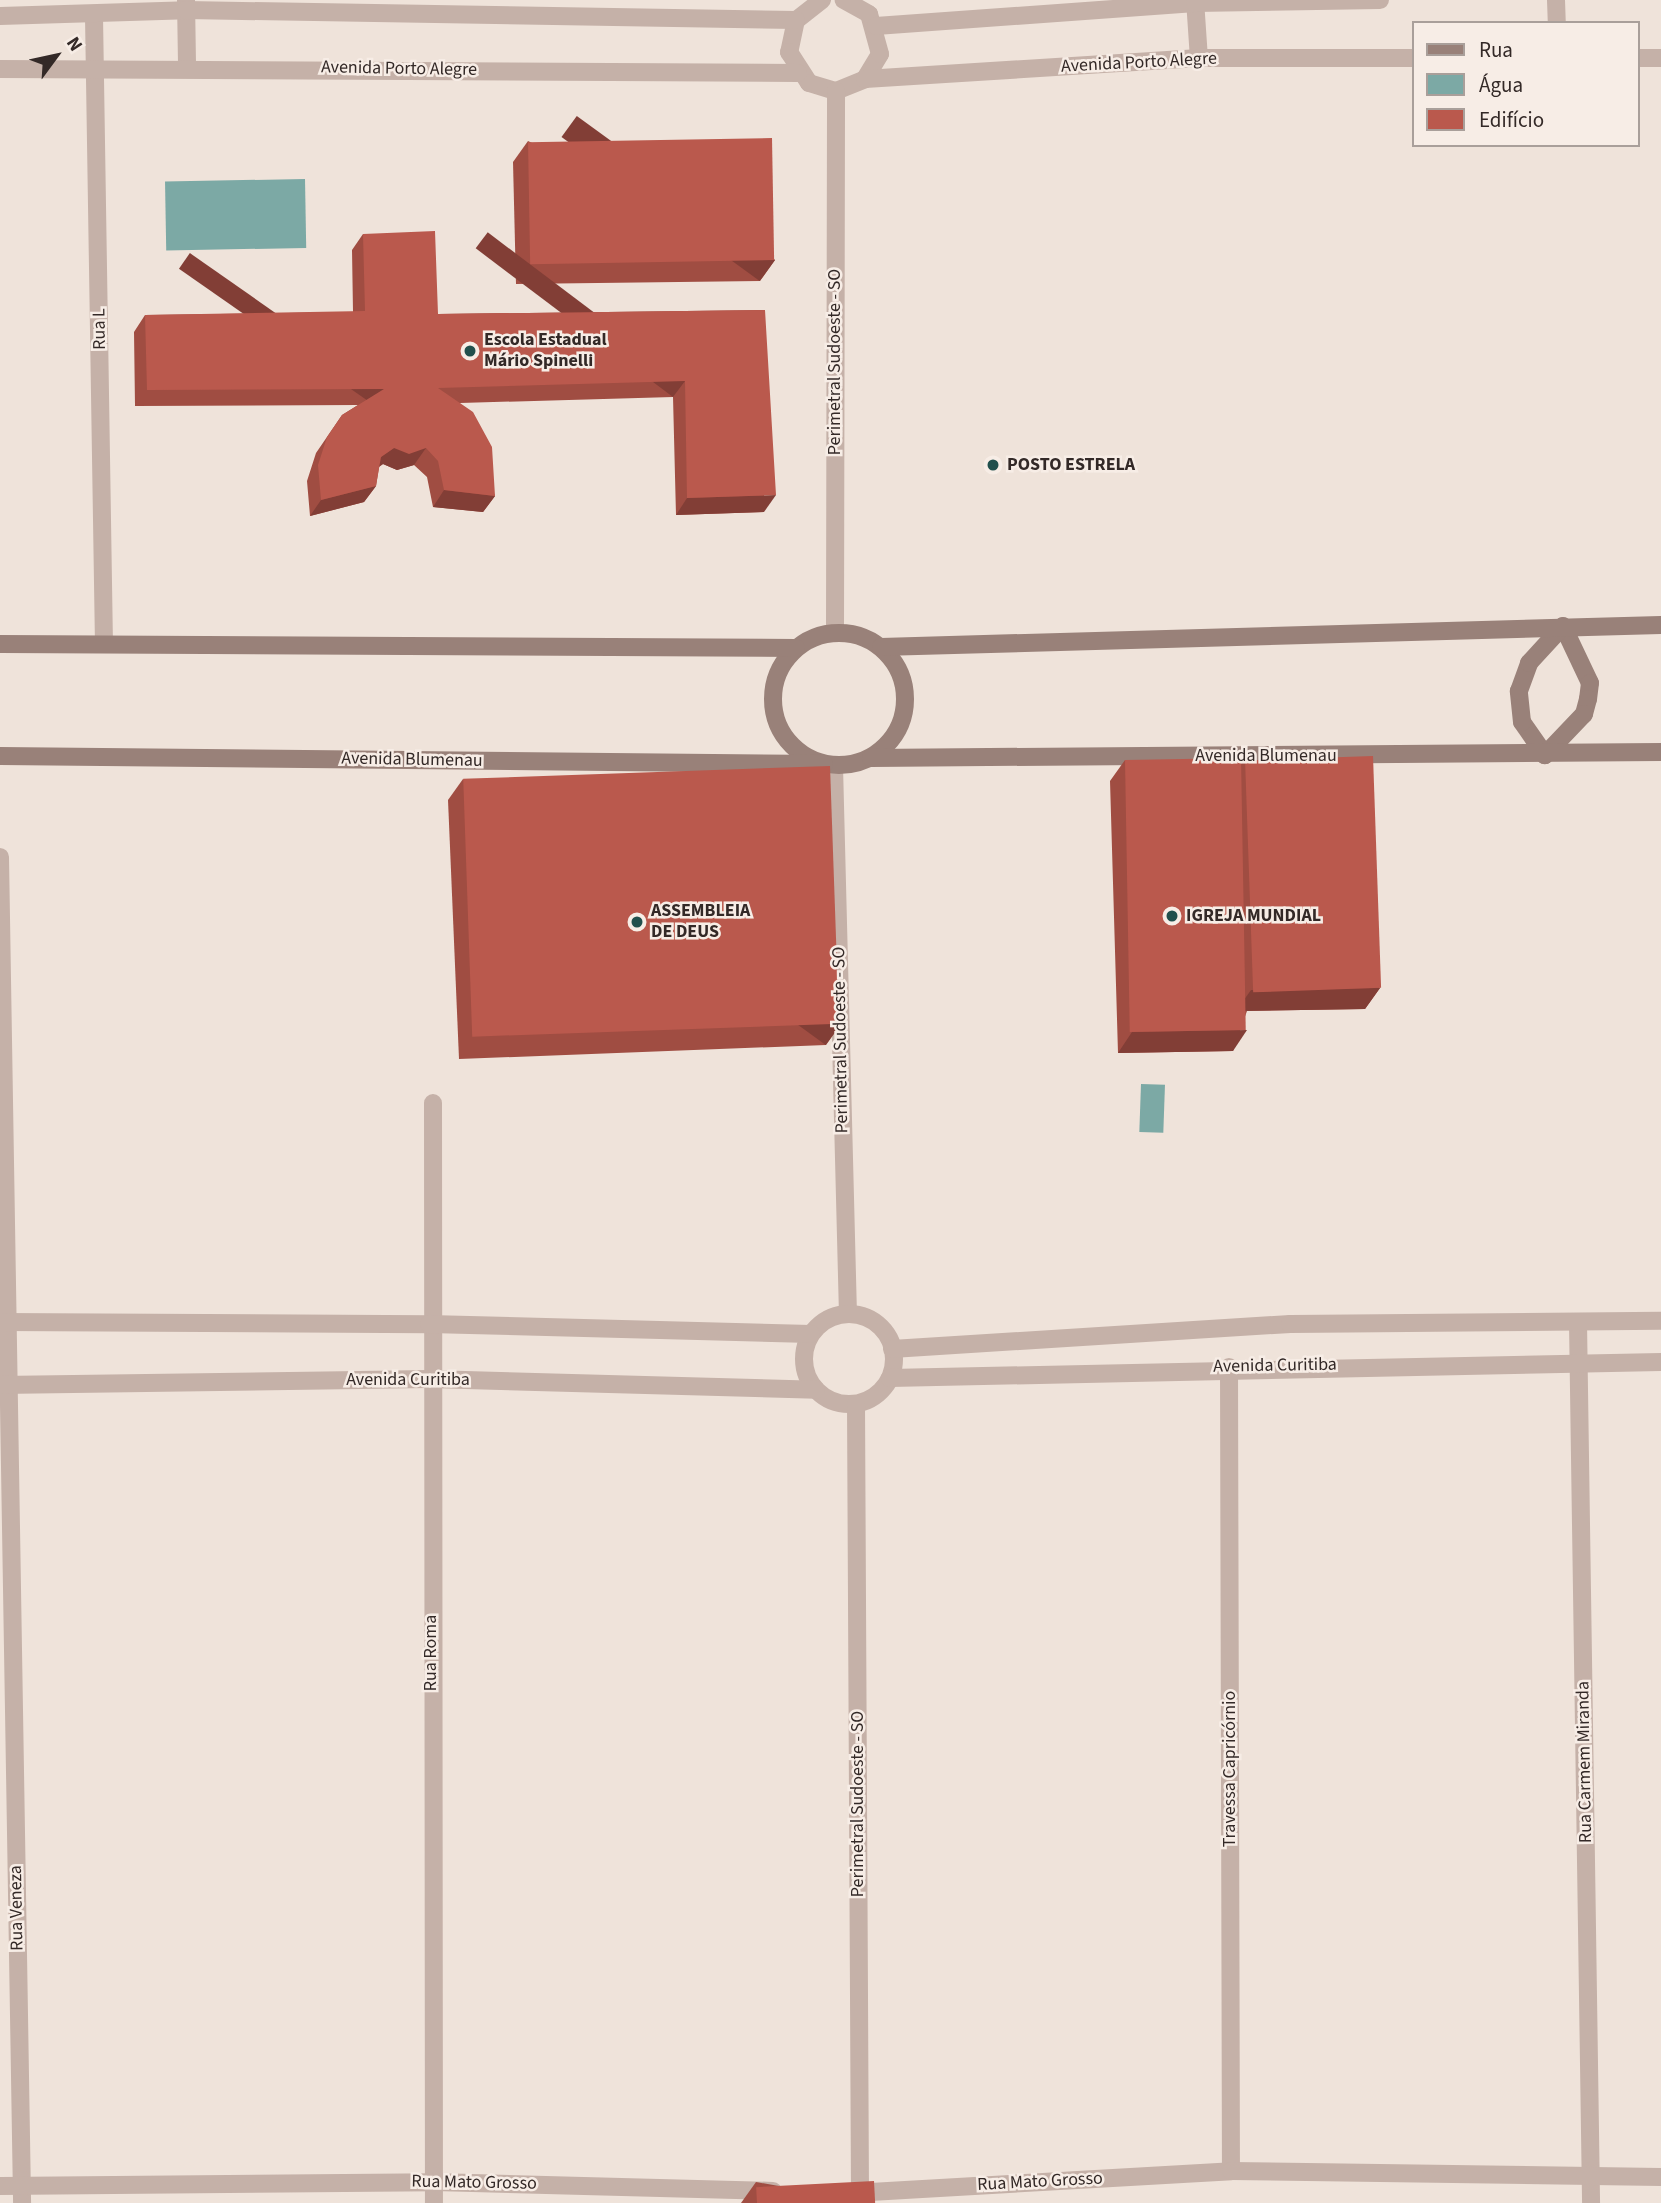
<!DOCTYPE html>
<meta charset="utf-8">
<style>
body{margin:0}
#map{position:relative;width:1661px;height:2203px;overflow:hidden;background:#efe3da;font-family:"Source Sans 3",sans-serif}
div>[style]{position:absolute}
.water>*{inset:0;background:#7ca9a5;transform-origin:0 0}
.minor>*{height:18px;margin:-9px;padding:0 9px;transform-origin:9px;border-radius:9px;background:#c5b1a8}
.tertiary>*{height:18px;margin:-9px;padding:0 9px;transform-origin:9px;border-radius:9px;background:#c5b1a8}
.tertiary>.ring{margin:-9px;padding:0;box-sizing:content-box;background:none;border:18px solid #c5b1a8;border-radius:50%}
.secondary>*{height:18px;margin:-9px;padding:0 9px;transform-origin:9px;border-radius:9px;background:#998179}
.secondary>.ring{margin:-9px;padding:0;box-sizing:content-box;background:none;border:18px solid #998179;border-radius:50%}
.wall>*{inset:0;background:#a04d42}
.shaded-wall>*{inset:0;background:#823e36;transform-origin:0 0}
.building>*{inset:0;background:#ba594d;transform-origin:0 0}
.dots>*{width:19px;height:19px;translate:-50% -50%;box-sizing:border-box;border:4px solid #f7ede6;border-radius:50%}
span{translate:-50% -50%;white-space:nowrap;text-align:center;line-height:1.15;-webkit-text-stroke:5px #f7ede6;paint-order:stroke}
.street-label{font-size:18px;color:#332927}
.poi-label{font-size:18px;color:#332927;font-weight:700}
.left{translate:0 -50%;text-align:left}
.legend{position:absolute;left:1412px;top:21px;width:228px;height:126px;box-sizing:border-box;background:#f7ede6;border:2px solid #a99f9a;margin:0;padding:9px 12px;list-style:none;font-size:21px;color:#332927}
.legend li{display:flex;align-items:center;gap:14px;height:35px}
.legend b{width:35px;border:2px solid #a99f9a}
.north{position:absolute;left:21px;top:21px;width:70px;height:70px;-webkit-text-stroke:5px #f7ede6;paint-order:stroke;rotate:57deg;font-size:19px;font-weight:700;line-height:28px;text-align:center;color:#332927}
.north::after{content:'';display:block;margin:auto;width:24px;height:32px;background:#332927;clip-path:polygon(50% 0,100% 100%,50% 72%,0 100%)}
</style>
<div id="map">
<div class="water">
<i style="left:305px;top:179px;width:69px;height:140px;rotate:89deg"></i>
<i style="left:1141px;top:1084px;width:24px;height:48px;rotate:2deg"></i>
</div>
<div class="minor">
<i style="left:186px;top:0;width:66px;rotate:89.1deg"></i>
<i style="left:1195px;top:0;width:58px;rotate:86.1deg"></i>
<i style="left:1556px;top:0;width:23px;rotate:88deg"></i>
<i style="left:94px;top:16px;width:627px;rotate:89.09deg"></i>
<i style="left:0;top:857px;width:1346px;rotate:89.06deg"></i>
<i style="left:433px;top:1103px;width:1100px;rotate:89.95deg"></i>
<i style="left:1578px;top:1322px;width:881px;rotate:89.15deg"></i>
<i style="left:1229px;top:1367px;width:804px;rotate:89.86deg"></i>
<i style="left:0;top:2186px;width:434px;rotate:-0.5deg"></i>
<i style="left:434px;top:2182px;width:339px;rotate:1.5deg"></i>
<i style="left:853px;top:2193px;width:379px;rotate:-3.3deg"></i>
<i style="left:1231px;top:2171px;width:430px;rotate:0.8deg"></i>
</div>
<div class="tertiary">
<i style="left:822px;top:0;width:33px;rotate:142deg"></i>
<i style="left:796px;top:20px;width:33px;rotate:102deg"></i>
<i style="left:789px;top:52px;width:37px;rotate:57deg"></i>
<i style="left:809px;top:83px;width:28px;rotate:17deg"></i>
<i style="left:836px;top:91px;width:31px;rotate:-22deg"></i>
<i style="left:865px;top:79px;width:29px;rotate:-59deg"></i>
<i style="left:880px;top:54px;width:41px;rotate:-105.4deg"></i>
<i style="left:869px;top:14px;width:29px;rotate:-151deg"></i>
<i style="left:0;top:16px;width:186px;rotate:-1.8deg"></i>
<i style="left:186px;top:10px;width:610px;rotate:0.94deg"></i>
<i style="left:876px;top:26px;width:320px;rotate:-4.1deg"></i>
<i style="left:1195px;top:3px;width:185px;rotate:-0.9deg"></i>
<i style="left:1638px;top:58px;width:23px"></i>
<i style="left:0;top:69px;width:798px;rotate:0.29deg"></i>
<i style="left:865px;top:79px;width:335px;rotate:-3.6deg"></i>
<i style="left:1199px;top:58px;width:215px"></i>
<i style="left:835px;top:633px;width:542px;rotate:-89.89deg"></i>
<i style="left:834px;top:766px;width:548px;rotate:88.54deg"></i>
<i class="ring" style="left:804px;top:1314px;width:72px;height:72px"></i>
<i style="left:0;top:1322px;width:429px;rotate:0.3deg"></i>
<i style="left:429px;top:1324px;width:382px;rotate:1.5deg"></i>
<i style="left:892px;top:1349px;width:399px;rotate:-3.6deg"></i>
<i style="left:1290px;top:1324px;width:371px;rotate:-0.5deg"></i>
<i style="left:890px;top:1378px;width:771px;rotate:-1.19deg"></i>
<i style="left:0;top:1385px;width:429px;rotate:-0.8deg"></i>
<i style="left:429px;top:1379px;width:387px;rotate:1.6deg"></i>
<i style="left:856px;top:1404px;width:799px;rotate:89.71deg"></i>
</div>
<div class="secondary">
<i style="left:1563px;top:626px;width:63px;rotate:64.7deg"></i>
<i style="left:1590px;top:683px;width:16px;rotate:97deg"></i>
<i style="left:1588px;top:699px;width:16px;rotate:105deg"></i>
<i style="left:1584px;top:714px;width:57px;rotate:133.6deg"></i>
<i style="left:1545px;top:755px;width:40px;rotate:-124.9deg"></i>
<i style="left:1522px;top:722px;width:31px;rotate:-96deg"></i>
<i style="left:1519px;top:691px;width:30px;rotate:-70deg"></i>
<i style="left:1529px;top:663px;width:50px;rotate:-47.4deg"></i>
<i class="ring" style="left:773px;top:633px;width:114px;height:114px"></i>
<i style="left:0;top:644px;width:796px;rotate:0.29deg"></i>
<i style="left:881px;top:647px;width:780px;rotate:-1.62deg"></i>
<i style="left:0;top:756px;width:824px;rotate:0.56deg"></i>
<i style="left:871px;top:758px;width:790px;rotate:-0.44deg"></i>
</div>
<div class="wall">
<i style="clip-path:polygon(528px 141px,775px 260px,760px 281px,516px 284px,513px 162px)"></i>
<i style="clip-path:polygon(363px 234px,438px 314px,765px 310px,764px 512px,676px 515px,673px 397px,460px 403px,495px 496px,483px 512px,433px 507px,427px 477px,414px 465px,397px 470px,383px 464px,379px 467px,376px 486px,364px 502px,310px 516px,307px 481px,316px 453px,342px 415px,358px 405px,135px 406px,134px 332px,145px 315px,353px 312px,352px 250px)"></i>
<i style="clip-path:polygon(1245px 759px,1380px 988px,1365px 1009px,1247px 1011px,1233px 1051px,1118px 1053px,1110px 781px,1125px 760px,1241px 764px)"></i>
<i style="clip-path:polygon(463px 779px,841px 1024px,826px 1045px,459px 1059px,448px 800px)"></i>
<i style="clip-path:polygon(756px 2182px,875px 2203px,741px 2203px)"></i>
</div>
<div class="shaded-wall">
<i style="left:775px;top:260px;width:26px;height:245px;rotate:126deg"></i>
<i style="left:685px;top:381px;width:20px;height:247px;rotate:127deg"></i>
<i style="left:384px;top:389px;width:19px;height:237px;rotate:125deg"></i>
<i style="clip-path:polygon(394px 448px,426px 448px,414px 465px,397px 470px,383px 464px,369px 473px,381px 457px)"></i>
<i style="clip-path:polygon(376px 486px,364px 502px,310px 516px,321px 500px)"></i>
<i style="clip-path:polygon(444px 490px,495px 496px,483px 512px,433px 507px)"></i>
<i style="clip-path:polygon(776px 495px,764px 512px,676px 515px,687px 498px)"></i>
<i style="clip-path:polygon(1380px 988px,1365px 1009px,1236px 1011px,1251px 990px)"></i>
<i style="left:841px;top:1024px;width:26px;height:367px;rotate:126deg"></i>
<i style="clip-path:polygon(1247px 1030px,1233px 1051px,1118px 1053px,1132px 1032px)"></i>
</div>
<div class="building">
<i style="left:772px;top:138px;width:122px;height:244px;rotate:89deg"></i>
<i style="clip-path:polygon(435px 231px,438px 314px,765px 310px,776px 495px,687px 498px,685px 381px,438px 388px,473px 412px,492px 447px,495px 496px,444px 490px,438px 461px,426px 448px,409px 454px,394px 448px,381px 457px,376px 486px,321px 500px,318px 465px,327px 437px,342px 415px,384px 389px,147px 390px,145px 315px,365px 311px,363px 234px)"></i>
<i style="left:1373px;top:756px;width:232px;height:128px;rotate:88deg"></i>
<i style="left:1241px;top:758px;width:272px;height:116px;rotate:89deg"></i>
<i style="left:830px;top:766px;width:258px;height:367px;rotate:88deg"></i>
<i style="left:874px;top:2181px;width:22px;height:118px;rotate:87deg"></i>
</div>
<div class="dots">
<i style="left:470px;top:351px;background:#21504d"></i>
<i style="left:993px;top:465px;background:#21504d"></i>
<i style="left:1172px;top:916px;background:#21504d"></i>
<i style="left:637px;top:922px;background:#21504d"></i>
</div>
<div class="street-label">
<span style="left:1139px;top:63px;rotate:-3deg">Avenida Porto Alegre</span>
<span style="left:399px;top:69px;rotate:1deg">Avenida Porto Alegre</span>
<span style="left:100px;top:329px;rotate:-91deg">Rua L</span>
<span style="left:835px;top:362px;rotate:-90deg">Perimetral Sudoeste - SO</span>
<span style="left:1266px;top:756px">Avenida Blumenau</span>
<span style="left:412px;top:760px;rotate:1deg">Avenida Blumenau</span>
<span style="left:841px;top:1040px;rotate:-91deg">Perimetral Sudoeste - SO</span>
<span style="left:1275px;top:1366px;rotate:-1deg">Avenida Curitiba</span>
<span style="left:408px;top:1380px">Avenida Curitiba</span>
<span style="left:431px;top:1653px;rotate:-90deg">Rua Roma</span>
<span style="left:1585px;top:1762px;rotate:-91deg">Rua Carmem Miranda</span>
<span style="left:1230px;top:1769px;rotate:-90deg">Travessa Capricórnio</span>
<span style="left:858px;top:1804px;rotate:-90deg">Perimetral Sudoeste - SO</span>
<span style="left:17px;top:1908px;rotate:-91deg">Rua Veneza</span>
<span style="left:1040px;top:2182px;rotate:-3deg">Rua Mato Grosso</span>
<span style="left:474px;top:2183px;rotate:1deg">Rua Mato Grosso</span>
</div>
<div class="poi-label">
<span class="left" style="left:484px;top:351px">Escola Estadual<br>Mário Spinelli</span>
<span class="left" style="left:1007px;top:465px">POSTO ESTRELA</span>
<span class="left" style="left:651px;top:922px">ASSEMBLEIA<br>DE DEUS</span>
<span class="left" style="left:1186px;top:916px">IGREJA MUNDIAL</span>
</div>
<ul class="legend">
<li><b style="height:9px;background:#998179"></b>Rua</li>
<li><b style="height:19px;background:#7ca9a5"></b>Água</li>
<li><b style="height:19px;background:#ba594d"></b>Edifício</li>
</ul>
<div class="north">N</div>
</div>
